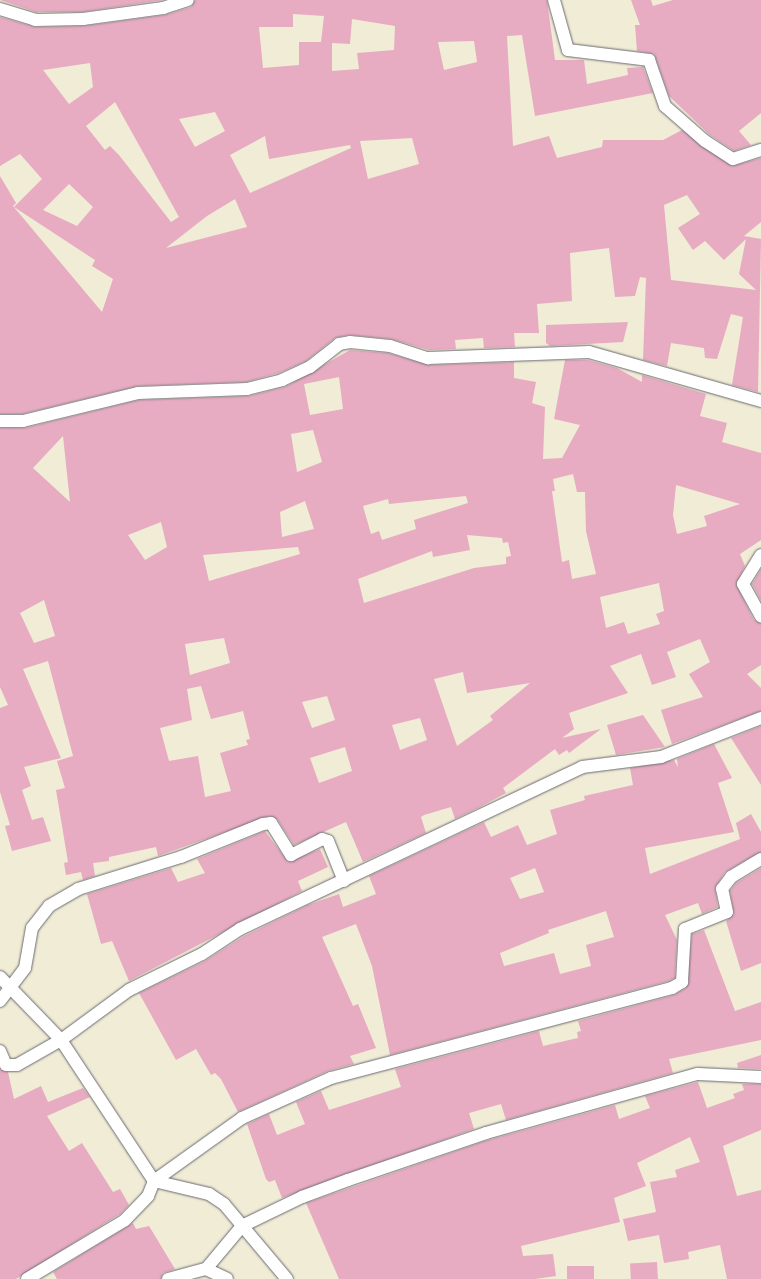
<!DOCTYPE html>
<style>
body{margin:0}
#map{position:relative;width:761px;height:1279px;overflow:hidden;background:#f0ecd6;font-family:"IM FELL DW Pica",serif}
div>[style]{position:absolute}
.building>*{inset:0;background:#e7abc2;transform-origin:0 0}
.roads{filter:drop-shadow(0 0 1px #6a6971) drop-shadow(0 0 1px #6a6971)}
.street>*{height:12px;margin:-6px;padding:0 6px;transform-origin:6px;border-radius:6px;background:#fff}
span{translate:-50% -50%;white-space:nowrap;text-align:center;line-height:1.15;-webkit-text-stroke:4px #fff;paint-order:stroke}
</style>
<div id="map">
<div class="building">
<i style="clip-path:polygon(0 0,163px 0,82px 12px,36px 12px)"></i>
<i style="clip-path:polygon(evenodd,195px 0,547px 0,555px 60px,584px 60px,587px 84px,628px 75px,627px 68px,643px 67px,653px 93px,535px 116px,522px 35px,507px 36px,513px 146px,549px 136px,557px 158px,602px 147px,603px 140px,663px 140px,682px 130px,732px 166px,761px 158px,761px 222px,744px 236px,761px 239px,758px 392px,732px 385px,743px 317px,731px 314px,717px 359px,705px 358px,704px 348px,671px 343px,667px 366px,643px 360px,646px 278px,640px 277px,635px 296px,615px 297px,609px 248px,570px 253px,572px 301px,537px 304px,539px 333px,514px 333px,515px 347px,484px 348px,483px 338px,455px 340px,456px 349px,429px 350px,391px 339px,349px 335px,335px 338px,306px 361px,279px 373px,246px 382px,138px 386px,22px 414px,0 414px,0 176px,16px 203px,13px 206px,102px 312px,113px 279px,92px 266px,95px 260px,14px 207px,42px 179px,20px 154px,0 166px,0 17px,35px 27px,84px 26px,165px 15px,191px 7px,195px 0,293px 14px,324px 16px,321px 42px,327px 42px,299px 42px,299px 65px,263px 68px,259px 27px,293px 27px,293px 14px,195px 0,352px 19px,395px 26px,394px 50px,357px 53px,359px 69px,332px 71px,332px 43px,350px 44px,352px 19px,195px 0,474px 41px,477px 62px,444px 70px,438px 42px,474px 41px,195px 0,90px 63px,93px 87px,69px 104px,43px 70px,90px 63px,195px 0,115px 102px,179px 217px,171px 222px,119px 155px,110px 146px,105px 150px,86px 126px,115px 102px,195px 0,215px 112px,225px 131px,195px 147px,179px 119px,215px 112px,195px 0,265px 136px,269px 159px,350px 145px,351px 148px,250px 193px,230px 155px,265px 136px,195px 0,412px 138px,419px 164px,368px 179px,360px 141px,412px 138px,195px 0,69px 184px,93px 207px,77px 226px,43px 210px,69px 184px,195px 0,687px 195px,700px 214px,678px 228px,693px 250px,705px 241px,724px 260px,746px 239px,739px 274px,756px 290px,671px 280px,664px 205px,687px 195px,195px 0,235px 199px,247px 227px,166px 248px,207px 216px,235px 199px)"></i>
<i style="clip-path:polygon(631px 0,651px 0,653px 6px,673px 0,761px 0,761px 113px,739px 131px,751px 145px,734px 151px,710px 135px,669px 96px,654px 54px,637px 51px,635px 25px,640px 25px)"></i>
<i style="clip-path:polygon(628px 322px,623px 342px,550px 346px,546px 343px,546px 325px)"></i>
<i style="clip-path:polygon(evenodd,350px 350px,388px 353px,428px 365px,514px 362px,514px 378px,536px 382px,532px 403px,545px 407px,543px 459px,562px 458px,580px 425px,554px 419px,565px 360px,588px 360px,617px 368px,642px 382px,642px 375px,706px 394px,700px 416px,727px 423px,722px 442px,761px 453px,761px 540px,740px 554px,745px 566px,736px 584px,754px 620px,761px 623px,761px 665px,747px 674px,761px 688px,761px 711px,672px 744px,661px 710px,703px 697px,689px 674px,710px 662px,700px 639px,667px 652px,676px 677px,652px 685px,641px 654px,610px 666px,628px 693px,569px 713px,574px 729px,562px 738px,601px 729px,569px 753px,567px 750px,559px 755px,555px 749px,503px 788px,506px 793px,478px 808px,455px 819px,451px 807px,424px 815px,421px 817px,426px 833px,363px 862px,346px 822px,294px 845px,277px 819px,270px 816px,158px 856px,156px 847px,109px 857px,109px 861px,93px 863px,95px 876px,83px 880px,81px 872px,66px 875px,64px 863px,68px 862px,56px 790px,65px 788px,57px 761px,73px 756px,48px 661px,23px 669px,61px 758px,24px 767px,31px 786px,22px 790px,32px 820px,43px 817px,51px 841px,12px 851px,5px 826px,10px 825px,0 792px,0 708px,8px 705px,0 687px,0 428px,25px 428px,139px 400px,249px 396px,285px 387px,350px 350px,339px 377px,343px 409px,310px 415px,304px 384px,339px 377px,350px 350px,313px 430px,322px 462px,297px 472px,291px 434px,313px 430px,350px 350px,63px 436px,70px 502px,33px 468px,63px 436px,350px 350px,573px 474px,577px 492px,585px 492px,586px 531px,596px 574px,572px 579px,569px 560px,562px 562px,552px 491px,555px 491px,553px 479px,573px 474px,350px 350px,676px 485px,740px 504px,704px 516px,707px 526px,677px 534px,673px 515px,676px 485px,350px 350px,466px 496px,468px 503px,414px 520px,416px 529px,382px 540px,379px 531px,371px 534px,363px 506px,388px 499px,389px 504px,466px 496px,350px 350px,305px 501px,314px 529px,282px 537px,280px 512px,305px 501px,350px 350px,161px 522px,167px 547px,145px 560px,128px 535px,161px 522px,350px 350px,467px 535px,502px 538px,503px 543px,508px 542px,511px 556px,506px 557px,506px 564px,474px 568px,364px 603px,358px 579px,432px 551px,433px 557px,470px 550px,467px 535px,350px 350px,298px 547px,300px 554px,209px 581px,203px 555px,298px 547px,350px 350px,659px 583px,664px 611px,656px 614px,660px 624px,628px 634px,624px 622px,606px 628px,600px 597px,659px 583px,350px 350px,44px 600px,55px 636px,34px 643px,20px 613px,44px 600px,350px 350px,224px 638px,230px 663px,190px 675px,185px 644px,224px 638px,350px 350px,463px 672px,467px 693px,530px 683px,490px 716px,493px 720px,457px 746px,434px 679px,463px 672px,350px 350px,201px 686px,211px 719px,243px 711px,250px 739px,246px 740px,248px 745px,220px 753px,231px 791px,205px 797px,198px 756px,169px 761px,160px 728px,192px 720px,187px 689px,201px 686px,350px 350px,327px 696px,335px 720px,312px 728px,302px 702px,327px 696px,350px 350px,420px 718px,427px 740px,400px 750px,392px 725px,420px 718px,350px 350px,345px 747px,352px 771px,319px 783px,310px 758px,345px 747px)"></i>
<i style="clip-path:polygon(761px 569px,761px 601px,752px 584px)"></i>
<i style="clip-path:polygon(643px 715px,665px 747px,616px 755px,607px 725px)"></i>
<i style="clip-path:polygon(761px 726px,761px 785px,731px 738px)"></i>
<i style="clip-path:polygon(evenodd,714px 744px,732px 778px,718px 783px,734px 832px,645px 848px,650px 874px,740px 839px,736px 823px,751px 814px,761px 832px,761px 852px,725px 872px,715px 888px,718px 907px,702px 914px,698px 903px,665px 915px,677px 940px,675px 978px,669px 981px,390px 1055px,372px 966px,356px 924px,322px 937px,353px 1006px,358px 1004px,376px 1048px,350px 1056px,354px 1064px,328px 1071px,238px 1112px,221px 1079px,215px 1073px,211px 1075px,196px 1049px,176px 1060px,139px 993px,205px 961px,244px 936px,308px 905px,339px 894px,343px 907px,376px 894px,369px 876px,484px 822px,491px 837px,518px 825px,527px 845px,557px 834px,550px 810px,585px 800px,584px 796px,633px 785px,630px 768px,674px 760px,678px 767px,677px 759px,714px 744px,535px 868px,544px 892px,520px 899px,510px 878px,535px 868px,714px 744px,606px 911px,614px 937px,586px 945px,591px 966px,560px 974px,554px 953px,504px 966px,500px 953px,549px 933px,548px 930px,606px 911px)"></i>
<i style="clip-path:polygon(265px 831px,288px 862px,320px 849px,328px 867px,298px 881px,302px 891px,129px 981px,112px 941px,101px 944px,87px 894px,171px 868px,178px 882px,205px 873px,197px 859px)"></i>
<i style="clip-path:polygon(761px 868px,761px 963px,741px 971px,726px 921px,734px 914px,730px 891px,736px 883px)"></i>
<i style="clip-path:polygon(704px 930px,735px 1011px,761px 1002px,761px 1040px,669px 1059px,673px 1073px,506px 1120px,501px 1104px,469px 1113px,474px 1129px,282px 1198px,275px 1180px,269px 1182px,266px 1179px,247px 1124px,269px 1114px,277px 1135px,305px 1124px,296px 1102px,321px 1091px,329px 1110px,401px 1087px,395px 1069px,539px 1031px,543px 1046px,578px 1038px,577px 1032px,581px 1031px,578px 1021px,674px 995px,686px 988px,692px 934px)"></i>
<i style="clip-path:polygon(761px 1055px,761px 1069px,738px 1068px,737px 1063px)"></i>
<i style="clip-path:polygon(0 1069px,8px 1072px,14px 1099px,41px 1086px,48px 1102px,83px 1088px,90px 1097px,47px 1116px,69px 1151px,82px 1143px,113px 1192px,120px 1189px,129px 1205px,120px 1214px,16px 1279px,0 1279px)"></i>
<i style="clip-path:polygon(698px 1082px,707px 1108px,735px 1098px,733px 1094px,744px 1090px,742px 1084px,761px 1084px,761px 1130px,723px 1146px,737px 1196px,761px 1190px,761px 1279px,727px 1279px,720px 1245px,688px 1252px,689px 1259px,664px 1263px,659px 1235px,628px 1241px,623px 1219px,656px 1212px,650px 1182px,677px 1177px,675px 1170px,700px 1162px,690px 1137px,637px 1163px,646px 1186px,614px 1198px,620px 1222px,521px 1246px,523px 1256px,553px 1254px,556px 1276px,535px 1279px,339px 1279px,306px 1203px,485px 1141px,615px 1105px,619px 1119px,650px 1108px,645px 1096px)"></i>
<i style="clip-path:polygon(133px 1223px,136px 1229px,149px 1226px,175px 1269px,163px 1273px,161px 1279px,57px 1279px,53px 1272px)"></i>
<i style="left:657px;top:1262px;width:17px;height:27px;rotate:87deg"></i>
<i style="left:594px;top:1266px;width:13px;height:27px;rotate:90deg"></i>
</div>
<div class="roads">
<div class="street">
<i style="left:554px;top:0;width:52px;rotate:74.4deg"></i>
<i style="left:568px;top:50px;width:82px;rotate:7deg"></i>
<i style="left:649px;top:60px;width:49px;rotate:70.8deg"></i>
<i style="left:665px;top:106px;width:53px;rotate:41.2deg"></i>
<i style="left:705px;top:141px;width:33px;rotate:33deg"></i>
<i style="left:733px;top:159px;width:29px;rotate:-18deg"></i>
<i style="left:0;top:9px;width:37px;rotate:17deg"></i>
<i style="left:35px;top:20px;width:48px;rotate:-1.2deg"></i>
<i style="left:83px;top:19px;width:81px;rotate:-7.8deg"></i>
<i style="left:163px;top:8px;width:26px;rotate:-18deg"></i>
<i style="left:0;top:421px;width:23px"></i>
<i style="left:23px;top:421px;width:118px;rotate:-13.7deg"></i>
<i style="left:138px;top:393px;width:109px;rotate:-2.1deg"></i>
<i style="left:247px;top:389px;width:36px;rotate:-14deg"></i>
<i style="left:282px;top:380px;width:31px;rotate:-25deg"></i>
<i style="left:310px;top:367px;width:37px;rotate:-38deg"></i>
<i style="left:339px;top:344px;width:11px;rotate:-10deg"></i>
<i style="left:350px;top:342px;width:40px;rotate:5.7deg"></i>
<i style="left:390px;top:346px;width:40px;rotate:18deg"></i>
<i style="left:428px;top:358px;width:161px;rotate:-2.1deg"></i>
<i style="left:589px;top:352px;width:179px;rotate:15.9deg"></i>
<i style="left:761px;top:555px;width:34px;rotate:122deg"></i>
<i style="left:743px;top:584px;width:37px;rotate:61deg"></i>
<i style="left:0;top:977px;width:88px;rotate:45.9deg"></i>
<i style="left:61px;top:1040px;width:169px;rotate:56.6deg"></i>
<i style="left:154px;top:1181px;width:57px;rotate:13.3deg"></i>
<i style="left:209px;top:1194px;width:18px;rotate:34deg"></i>
<i style="left:224px;top:1204px;width:98px;rotate:50deg"></i>
<i style="left:0;top:1001px;width:41px;rotate:-52.9deg"></i>
<i style="left:25px;top:968px;width:41px;rotate:-80.1deg"></i>
<i style="left:32px;top:928px;width:28px;rotate:-52deg"></i>
<i style="left:49px;top:906px;width:34px;rotate:-30deg"></i>
<i style="left:78px;top:889px;width:108px;rotate:-17.3deg"></i>
<i style="left:181px;top:857px;width:88px;rotate:-21.9deg"></i>
<i style="left:263px;top:824px;width:8px;rotate:-7deg"></i>
<i style="left:271px;top:823px;width:38px;rotate:58deg"></i>
<i style="left:291px;top:855px;width:35px;rotate:-27deg"></i>
<i style="left:322px;top:839px;width:6px;rotate:18deg"></i>
<i style="left:328px;top:841px;width:43px;rotate:68.2deg"></i>
<i style="left:0;top:1051px;width:15px;rotate:67deg"></i>
<i style="left:6px;top:1065px;width:11px"></i>
<i style="left:17px;top:1065px;width:51px;rotate:-29.6deg"></i>
<i style="left:61px;top:1040px;width:84px;rotate:-36.3deg"></i>
<i style="left:129px;top:990px;width:81px;rotate:-26.3deg"></i>
<i style="left:202px;top:954px;width:45px;rotate:-33.3deg"></i>
<i style="left:240px;top:929px;width:378px;rotate:-25.3deg"></i>
<i style="left:582px;top:767px;width:80px;rotate:-7.2deg"></i>
<i style="left:661px;top:757px;width:107px;rotate:-21.3deg"></i>
<i style="left:206px;top:1269px;width:56px;rotate:-50.1deg"></i>
<i style="left:242px;top:1226px;width:67px;rotate:-25.8deg"></i>
<i style="left:302px;top:1197px;width:49px;rotate:-20.3deg"></i>
<i style="left:348px;top:1180px;width:146px;rotate:-18.8deg"></i>
<i style="left:486px;top:1133px;width:220px;rotate:-15.6deg"></i>
<i style="left:698px;top:1074px;width:63px;rotate:2.7deg"></i>
<i style="left:27px;top:1279px;width:114px;rotate:-31deg"></i>
<i style="left:125px;top:1220px;width:33px;rotate:-46deg"></i>
<i style="left:148px;top:1196px;width:16px;rotate:-68deg"></i>
<i style="left:154px;top:1181px;width:108px;rotate:-35.6deg"></i>
<i style="left:242px;top:1118px;width:98px;rotate:-24.2deg"></i>
<i style="left:331px;top:1078px;width:353px;rotate:-14.8deg"></i>
<i style="left:672px;top:988px;width:12px;rotate:-31deg"></i>
<i style="left:682px;top:982px;width:53px;rotate:-86.8deg"></i>
<i style="left:685px;top:929px;width:45px;rotate:-22deg"></i>
<i style="left:727px;top:912px;width:24px;rotate:-102deg"></i>
<i style="left:722px;top:889px;width:15px;rotate:-53deg"></i>
<i style="left:731px;top:877px;width:35px;rotate:-31deg"></i>
<i style="left:168px;top:1279px;width:39px;rotate:-15deg"></i>
<i style="left:206px;top:1269px;width:23px;rotate:25deg"></i>
</div>
</div>
</div>
